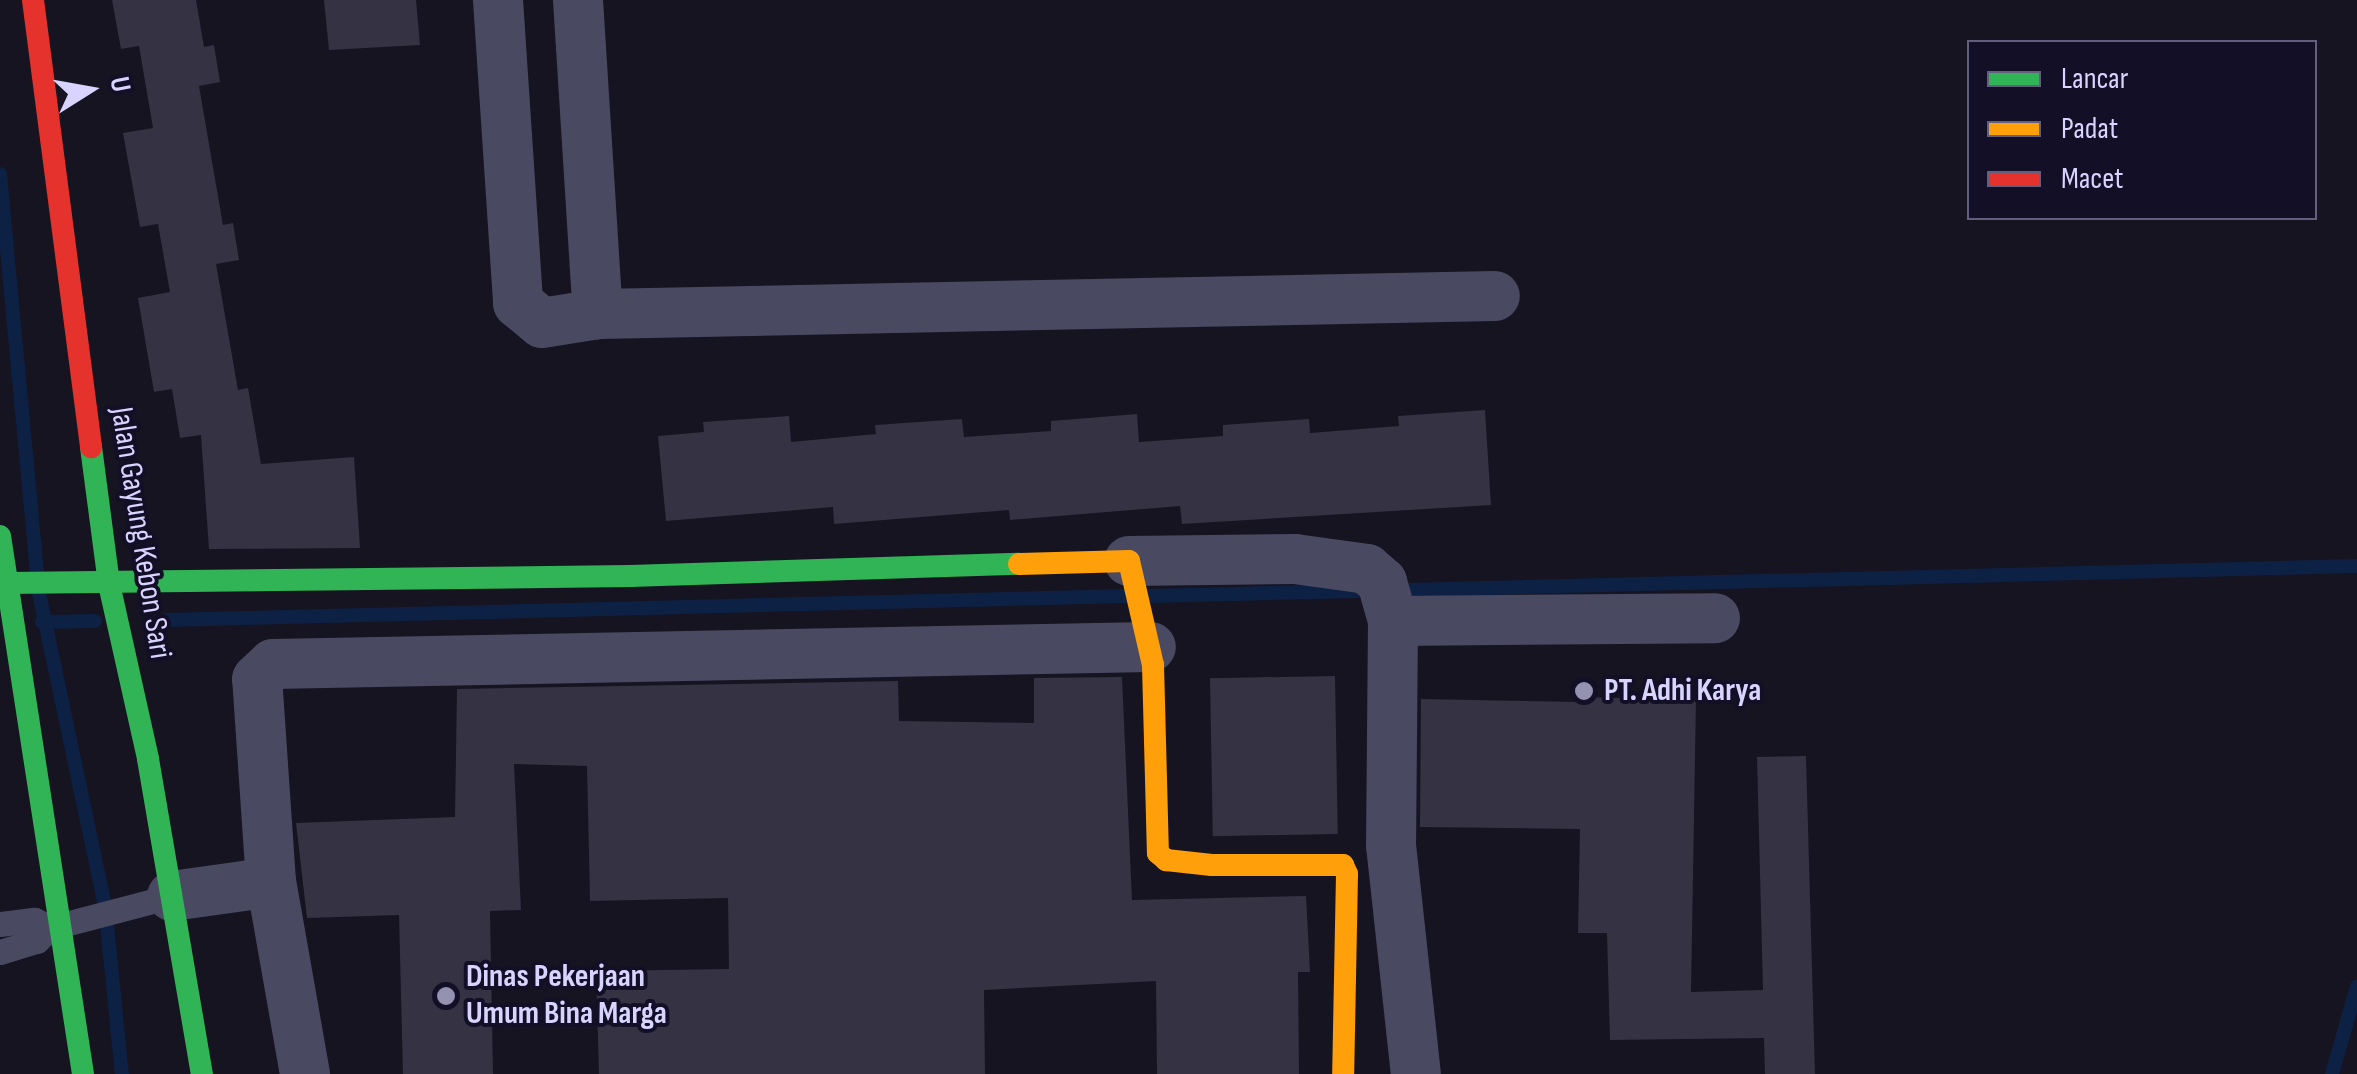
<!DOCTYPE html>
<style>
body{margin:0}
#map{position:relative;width:2357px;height:1074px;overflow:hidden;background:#161421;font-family:"Sofia Sans Condensed",sans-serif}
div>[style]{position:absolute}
.stream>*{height:14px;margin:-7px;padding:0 7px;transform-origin:7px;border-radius:7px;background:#0d2144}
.building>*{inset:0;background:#343243;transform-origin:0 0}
.lane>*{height:25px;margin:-12.5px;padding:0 12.5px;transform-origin:12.5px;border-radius:12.5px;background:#4a4962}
.street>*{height:50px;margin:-25px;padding:0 25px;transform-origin:25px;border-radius:25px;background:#4a4962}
.fast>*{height:22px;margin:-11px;padding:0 11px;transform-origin:11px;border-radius:11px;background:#30b455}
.slow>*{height:22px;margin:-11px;padding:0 11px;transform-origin:11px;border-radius:11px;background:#ff9f0a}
.jam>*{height:22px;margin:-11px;padding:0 11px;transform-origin:11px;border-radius:11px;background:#e5322d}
.dots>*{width:28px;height:28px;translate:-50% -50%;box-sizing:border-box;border:5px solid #130f26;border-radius:50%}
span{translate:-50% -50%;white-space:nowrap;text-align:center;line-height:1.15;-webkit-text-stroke:8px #130f26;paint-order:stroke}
.street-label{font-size:32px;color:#d9d4ff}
.poi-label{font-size:32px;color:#d9d4ff;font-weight:700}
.left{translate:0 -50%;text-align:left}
.legend{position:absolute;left:1967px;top:40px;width:350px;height:180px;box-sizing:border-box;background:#130f26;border:2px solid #625e7d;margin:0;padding:12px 18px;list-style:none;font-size:30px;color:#d9d4ff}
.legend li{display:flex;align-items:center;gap:20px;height:50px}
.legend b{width:50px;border:2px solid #625e7d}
.north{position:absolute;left:40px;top:40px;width:100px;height:100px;-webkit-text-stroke:8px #130f26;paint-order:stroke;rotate:79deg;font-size:28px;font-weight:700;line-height:40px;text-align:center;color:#d9d4ff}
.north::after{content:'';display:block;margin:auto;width:35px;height:45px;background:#d9d4ff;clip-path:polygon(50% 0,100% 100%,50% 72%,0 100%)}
</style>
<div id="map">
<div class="stream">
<i style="left:0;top:174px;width:400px;rotate:84.7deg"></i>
<i style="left:1408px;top:590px;width:949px;rotate:-1.45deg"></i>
<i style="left:39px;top:593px;width:319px;rotate:78.1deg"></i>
<i style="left:105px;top:905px;width:170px;rotate:84.3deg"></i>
<i style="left:1149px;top:596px;width:209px;rotate:-1.4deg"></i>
<i style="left:165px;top:620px;width:962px;rotate:-1.43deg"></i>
<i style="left:42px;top:622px;width:53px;rotate:-1.1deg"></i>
<i style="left:2332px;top:1074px;width:91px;rotate:-74.1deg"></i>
</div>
<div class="building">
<i style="clip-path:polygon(112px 0,196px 0,204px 47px,214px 45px,220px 82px,199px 86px,223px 225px,233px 223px,239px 260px,216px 264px,238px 390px,248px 388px,261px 464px,354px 457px,360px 548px,209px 549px,201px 435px,180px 438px,172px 389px,154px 392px,138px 298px,170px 292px,158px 224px,140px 227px,123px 133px,153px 128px,139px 46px,121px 49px)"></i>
<i style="clip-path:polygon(324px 0,416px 0,420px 45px,329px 50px)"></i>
<i style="clip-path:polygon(1485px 410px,1491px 505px,1182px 524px,1180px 506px,1010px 520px,1009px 510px,834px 524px,833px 507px,666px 521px,658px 436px,704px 432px,703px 422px,789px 416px,791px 442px,876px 434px,875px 425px,962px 419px,964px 437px,1051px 431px,1051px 421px,1137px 414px,1139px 442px,1223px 436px,1223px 425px,1309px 419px,1310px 433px,1399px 426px,1398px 416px)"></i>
<i style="left:1335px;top:676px;width:158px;height:125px;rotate:89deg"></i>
<i style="clip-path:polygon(1122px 677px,1132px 900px,1306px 896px,1310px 972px,1298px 972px,1299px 1074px,1157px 1074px,1156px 981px,984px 990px,985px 1074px,599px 1074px,596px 971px,729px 969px,728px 898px,590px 901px,587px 766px,514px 764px,521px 910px,490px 911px,493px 1074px,403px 1074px,399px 915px,307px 918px,296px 823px,455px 817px,457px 689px,898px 681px,899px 721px,1034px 723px,1034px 678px)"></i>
<i style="clip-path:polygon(1581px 697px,1696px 700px,1691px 992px,1763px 990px,1757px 757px,1806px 756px,1815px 1074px,1765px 1074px,1764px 1038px,1610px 1040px,1607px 933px,1578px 933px,1580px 829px,1420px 827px,1421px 699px,1581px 702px)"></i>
</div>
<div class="lane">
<i style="left:0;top:924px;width:35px;rotate:-7deg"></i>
<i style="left:35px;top:920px;width:17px;rotate:28deg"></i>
<i style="left:0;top:952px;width:39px;rotate:-17deg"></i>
<i style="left:37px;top:941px;width:18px;rotate:-45deg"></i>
<i style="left:50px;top:928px;width:126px;rotate:-14.7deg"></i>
</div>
<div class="street">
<i style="left:498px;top:0;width:304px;rotate:86.2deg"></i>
<i style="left:518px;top:303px;width:31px;rotate:40deg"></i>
<i style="left:542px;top:323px;width:57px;rotate:-9.1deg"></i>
<i style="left:578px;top:0;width:315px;rotate:86.4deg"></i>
<i style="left:598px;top:314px;width:897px;rotate:-1.15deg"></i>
<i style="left:1129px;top:561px;width:166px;rotate:-0.7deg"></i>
<i style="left:1295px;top:559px;width:73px;rotate:7.9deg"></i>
<i style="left:1367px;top:569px;width:20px;rotate:41deg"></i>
<i style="left:1382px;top:582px;width:41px;rotate:74.2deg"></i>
<i style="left:1393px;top:621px;width:224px;rotate:90.5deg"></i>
<i style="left:1391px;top:845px;width:230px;rotate:83.8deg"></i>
<i style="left:1393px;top:621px;width:322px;rotate:-0.5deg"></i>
<i style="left:172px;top:896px;width:100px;rotate:-8deg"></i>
<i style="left:305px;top:1074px;width:195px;rotate:-100deg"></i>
<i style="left:271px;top:882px;width:203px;rotate:-93.9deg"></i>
<i style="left:257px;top:679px;width:22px;rotate:-43deg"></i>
<i style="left:273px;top:664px;width:878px;rotate:-1.11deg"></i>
</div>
<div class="fast">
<i style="left:91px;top:447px;width:138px;rotate:82.5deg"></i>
<i style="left:109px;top:584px;width:179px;rotate:77.4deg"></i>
<i style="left:148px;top:759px;width:320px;rotate:80.3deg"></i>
<i style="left:0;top:536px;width:544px;rotate:81.23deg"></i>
<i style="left:7px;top:583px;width:623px;rotate:-0.64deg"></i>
<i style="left:630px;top:576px;width:389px;rotate:-1.8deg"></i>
</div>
<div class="slow">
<i style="left:1019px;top:564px;width:110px;rotate:-1.6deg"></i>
<i style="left:1129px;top:561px;width:107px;rotate:77deg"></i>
<i style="left:1153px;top:665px;width:188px;rotate:88.5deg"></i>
<i style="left:1158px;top:853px;width:11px;rotate:41deg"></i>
<i style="left:1166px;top:860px;width:46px;rotate:6.2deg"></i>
<i style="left:1212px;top:865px;width:131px"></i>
<i style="left:1343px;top:865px;width:10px;rotate:66deg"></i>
<i style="left:1347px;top:874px;width:200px;rotate:91.1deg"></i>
</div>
<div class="jam">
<i style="left:33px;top:0;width:451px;rotate:82.6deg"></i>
</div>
<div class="dots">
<i style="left:1584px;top:691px;background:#9591b1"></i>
<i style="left:446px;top:996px;background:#9591b1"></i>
</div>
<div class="street-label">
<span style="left:140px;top:533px;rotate:81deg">Jalan Gayung Kebon Sari</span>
</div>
<div class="poi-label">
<span class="left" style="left:1604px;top:691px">PT. Adhi Karya</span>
<span class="left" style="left:466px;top:996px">Dinas Pekerjaan<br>Umum Bina Marga</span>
</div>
<ul class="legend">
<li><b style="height:12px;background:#30b455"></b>Lancar</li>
<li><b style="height:12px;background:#ff9f0a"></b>Padat</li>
<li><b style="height:12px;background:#e5322d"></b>Macet</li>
</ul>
<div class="north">U</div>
</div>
